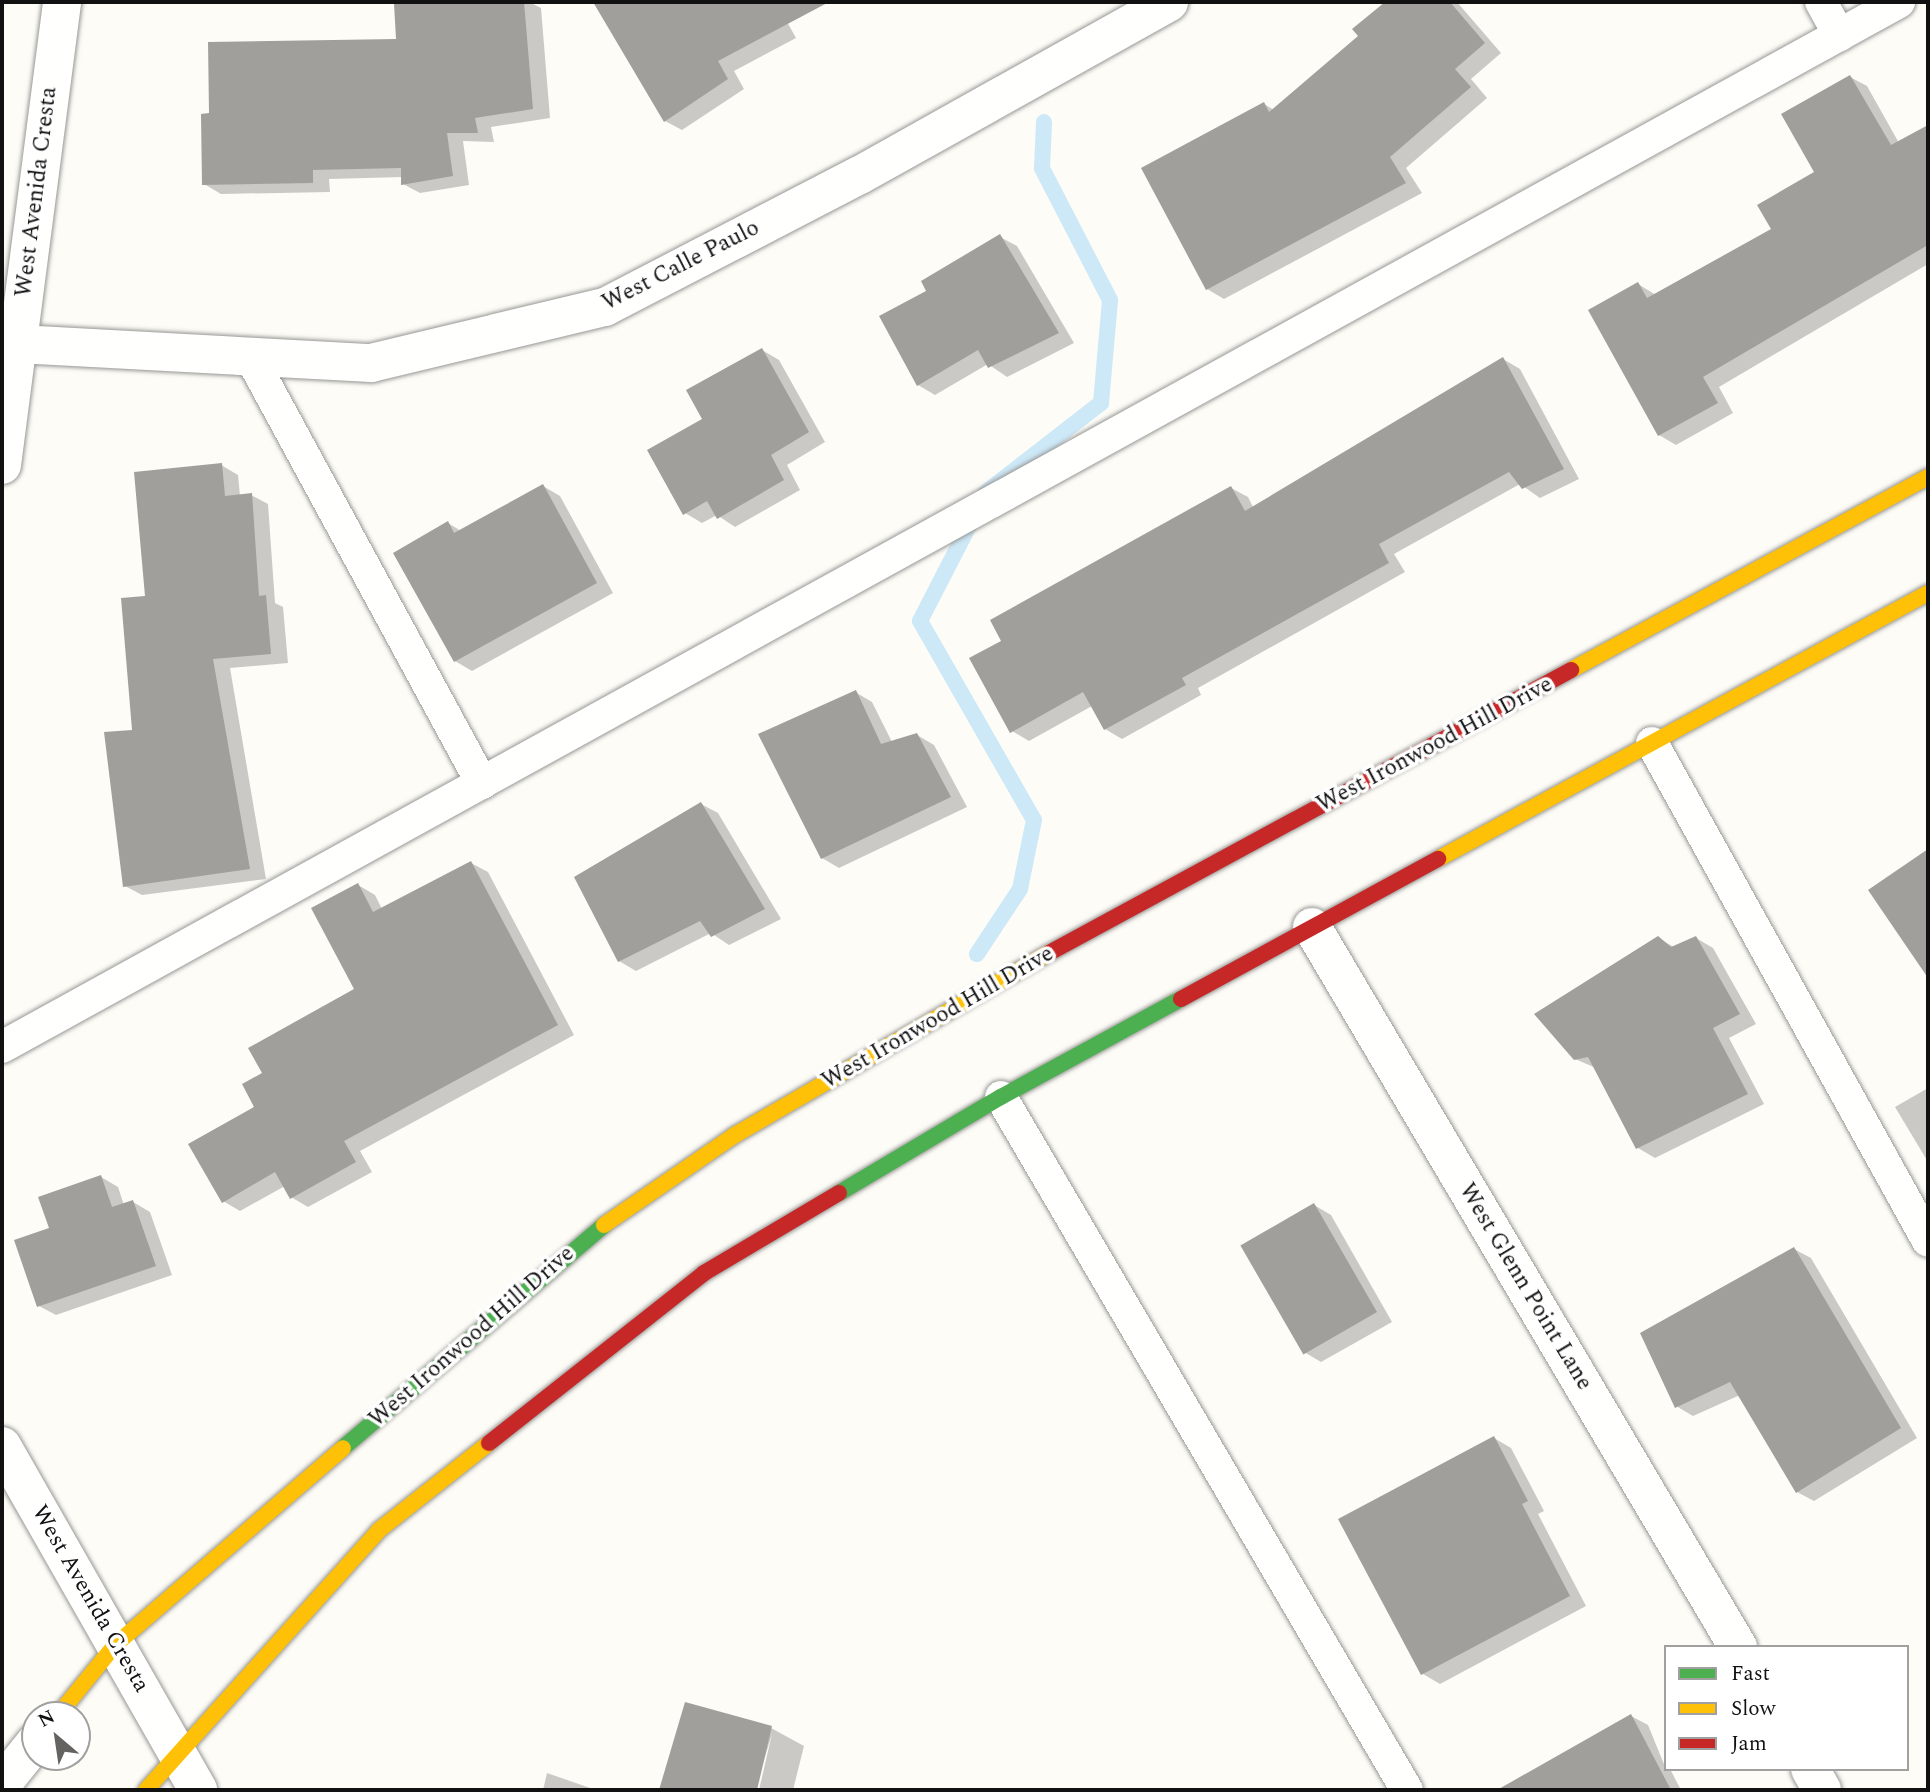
<!DOCTYPE html>
<style>
body{margin:0}
#map{position:relative;width:1930px;height:1792px;overflow:hidden;background:#fdfcf7;font-family:Spectral,serif}
div>[style]{position:absolute}
[style*='--x']{left:calc(var(--x)*1px);top:calc(var(--y)*1px);width:calc(var(--w)*1px);rotate:calc(var(--a)*1deg)}
.shadow>*{inset:0;background:#0003}
.stream>*{height:16px;margin:-8px;padding:0 8px;transform-origin:8px;border-radius:8px;background:#cde8f7}
.building>*{inset:0;background:#a19f9c;transform-origin:0 0}
.roads{filter:drop-shadow(0 0 2px #979795) drop-shadow(0 0 2px #979795)}
.lane>*{height:32px;margin:-16px;padding:0 16px;transform-origin:16px;border-radius:16px;background:#fffffe}
.street>*{height:38px;margin:-19px;padding:0 19px;transform-origin:19px;border-radius:19px;background:#fffffe}
.fast>*{height:16px;margin:-8px;padding:0 8px;transform-origin:8px;border-radius:8px;background:#4caf50}
.slow>*{height:16px;margin:-8px;padding:0 8px;transform-origin:8px;border-radius:8px;background:#ffc107}
.jam>*{height:16px;margin:-8px;padding:0 8px;transform-origin:8px;border-radius:8px;background:#c62828}
span{translate:-50% -50%;white-space:nowrap;text-align:center;line-height:1.15;-webkit-text-stroke:7px #fff;paint-order:stroke}
.street-label{font-size:23px;color:#111}
.frame{position:absolute;inset:0;border:4px solid #111;pointer-events:none}
.legend{position:absolute;left:1664px;top:1645px;width:245px;height:126px;box-sizing:border-box;background:#fff;border:2px solid #a0a0a0;margin:0;padding:9px 12px;list-style:none;font-size:21px;color:#111}
.legend li{display:flex;align-items:center;gap:14px;height:35px}
.legend b{width:35px;border:2px solid #a0a0a0}
.north{position:absolute;left:21px;top:1701px;width:70px;height:70px;box-sizing:border-box;background:#fff;border:2px solid #a0a0a0;border-radius:50%;rotate:331deg;font-size:19px;font-weight:700;line-height:28px;text-align:center;color:#111}
.north::after{content:'';display:block;margin:auto;width:24px;height:32px;background:#646362;clip-path:polygon(50% 0,100% 100%,50% 72%,0 100%)}
</style>
<div id="map">
<div class="shadow">
<i style="clip-path:polygon(469px 2px,529px 2px,541px 8px,550px 118px,491px 127px,494px 142px,463px 141px,469px 185px,420px 193px,403px 184px,403px 177px,329px 179px,330px 192px,221px 194px,204px 184px,211px 115px,397px 41px,396px 6px)"></i>
<i style="clip-path:polygon(626px 2px,776px 2px,796px 38px,734px 71px,744px 89px,682px 130px,665px 121px,603px 15px)"></i>
<i style="clip-path:polygon(1387px 2px,1457px 2px,1501px 53px,1471px 79px,1487px 98px,1406px 168px,1422px 193px,1224px 299px,1207px 289px,1264px 104px,1274px 110px,1360px 37px,1354px 30px)"></i>
<i style="clip-path:polygon(1850px 77px,1867px 86px,1899px 143px,1928px 127px,1928px 264px,1719px 387px,1733px 413px,1676px 445px,1659px 435px,1638px 284px,1656px 295px,1773px 230px,1817px 173px)"></i>
<i style="clip-path:polygon(1000px 237px,1017px 246px,1074px 343px,1007px 377px,988px 364px,935px 395px,918px 385px,929px 292px)"></i>
<i style="clip-path:polygon(762px 350px,779px 360px,825px 442px,787px 465px,800px 490px,735px 527px,717px 515px,702px 523px,685px 513px,704px 420px)"></i>
<i style="clip-path:polygon(1503px 359px,1520px 369px,1579px 479px,1540px 498px,1520px 484px,1394px 554px,1405px 572px,1198px 688px,1201px 695px,1122px 739px,1105px 729px,1092px 706px,1029px 741px,1012px 731px,1003px 641px,1231px 488px,1248px 497px,1253px 507px)"></i>
<i style="clip-path:polygon(221px 465px,238px 475px,240px 496px,251px 495px,268px 504px,275px 603px,283px 607px,288px 663px,230px 668px,266px 879px,142px 895px,125px 886px,147px 598px)"></i>
<i style="clip-path:polygon(543px 486px,560px 496px,613px 593px,472px 671px,455px 661px,448px 523px,461px 531px)"></i>
<i style="clip-path:polygon(855px 692px,872px 702px,892px 742px,917px 735px,934px 745px,967px 807px,839px 868px,822px 858px)"></i>
<i style="clip-path:polygon(701px 804px,718px 813px,781px 919px,729px 945px,711px 933px,636px 971px,619px 961px)"></i>
<i style="clip-path:polygon(1928px 851px,1928px 975px,1870px 891px)"></i>
<i style="clip-path:polygon(471px 863px,488px 872px,574px 1035px,360px 1151px,372px 1172px,308px 1207px,291px 1197px,285px 1186px,240px 1211px,223px 1201px,264px 1074px,357px 989px,358px 885px,375px 895px,382px 909px)"></i>
<i style="clip-path:polygon(1658px 938px,1674px 947px,1696px 938px,1713px 948px,1756px 1024px,1729px 1038px,1764px 1104px,1655px 1158px,1638px 1148px,1596px 1068px,1575px 1059px)"></i>
<i style="clip-path:polygon(1928px 1088px,1928px 1162px,1895px 1107px)"></i>
<i style="clip-path:polygon(101px 1177px,118px 1187px,124px 1205px,133px 1202px,150px 1212px,172px 1275px,56px 1315px,39px 1306px,51px 1229px)"></i>
<i style="clip-path:polygon(1314px 1205px,1331px 1215px,1392px 1322px,1321px 1362px,1304px 1352px)"></i>
<i style="clip-path:polygon(1794px 1249px,1811px 1258px,1917px 1438px,1814px 1501px,1797px 1492px,1740px 1395px,1693px 1416px,1676px 1406px)"></i>
<i style="clip-path:polygon(1494px 1438px,1511px 1448px,1544px 1511px,1538px 1514px,1586px 1606px,1440px 1684px,1423px 1674px)"></i>
<i style="clip-path:polygon(686px 1705px,771px 1728px,804px 1746px,793px 1790px,759px 1790px,772px 1734px,755px 1790px,661px 1790px)"></i>
<i style="clip-path:polygon(1631px 1716px,1648px 1725px,1666px 1769px,1670px 1769px,1681px 1790px,1539px 1790px,1529px 1774px)"></i>
<i style="clip-path:polygon(547px 1773px,596px 1790px,543px 1790px)"></i>
</div>
<div class="stream">
<i style="--x:985;--y:493;--w:147;--a:-37.8"></i>
<i style="--x:1101;--y:403;--w:103;--a:-85"></i>
<i style="--x:1110;--y:300;--w:148;--a:-117.3"></i>
<i style="--x:1042;--y:168;--w:46;--a:-87.5"></i>
<i style="--x:974;--y:516;--w:118;--a:117.2"></i>
<i style="--x:920;--y:621;--w:229;--a:60.2"></i>
<i style="--x:1034;--y:820;--w:70;--a:101.5"></i>
<i style="--x:1020;--y:889;--w:78;--a:123.5"></i>
</div>
<div class="building">
<i style="clip-path:polygon(524px 2px,533px 109px,475px 118px,478px 133px,447px 133px,453px 176px,401px 185px,401px 168px,313px 170px,313px 183px,202px 185px,201px 114px,209px 113px,208px 42px,396px 39px,394px 4px)"></i>
<i style="clip-path:polygon(593px 2px,829px 2px,718px 61px,728px 79px,664px 122px)"></i>
<i style="clip-path:polygon(1385px 2px,1450px 2px,1485px 43px,1455px 69px,1471px 87px,1390px 157px,1406px 183px,1206px 290px,1141px 168px,1264px 102px,1269px 112px,1358px 36px,1352px 29px)"></i>
<i style="clip-path:polygon(1850px 75px,1891px 145px,1928px 125px,1928px 245px,1703px 377px,1718px 403px,1658px 436px,1588px 310px,1638px 282px,1647px 298px,1771px 229px,1757px 205px,1814px 172px,1781px 114px)"></i>
<i style="clip-path:polygon(1000px 234px,1059px 333px,988px 368px,978px 350px,917px 386px,879px 316px,926px 291px,921px 281px)"></i>
<i style="clip-path:polygon(762px 348px,809px 432px,771px 455px,784px 480px,717px 519px,707px 501px,683px 515px,647px 450px,702px 419px,686px 390px)"></i>
<i style="clip-path:polygon(1503px 357px,1564px 469px,1522px 489px,1509px 472px,1379px 544px,1389px 563px,1182px 678px,1186px 685px,1104px 730px,1083px 692px,1010px 733px,969px 658px,1001px 641px,990px 620px,1231px 486px,1245px 511px)"></i>
<i style="clip-path:polygon(222px 463px,225px 496px,252px 493px,259px 596px,266px 595px,271px 654px,213px 659px,250px 869px,123px 887px,104px 732px,132px 730px,121px 598px,145px 596px,134px 472px)"></i>
<i style="clip-path:polygon(543px 484px,597px 583px,454px 662px,393px 553px,448px 521px,454px 533px)"></i>
<i style="clip-path:polygon(856px 690px,881px 744px,917px 733px,951px 797px,821px 859px,758px 734px)"></i>
<i style="clip-path:polygon(701px 802px,765px 909px,711px 937px,700px 921px,618px 962px,574px 877px)"></i>
<i style="clip-path:polygon(1928px 849px,1928px 978px,1868px 890px)"></i>
<i style="clip-path:polygon(471px 861px,558px 1025px,344px 1141px,356px 1162px,290px 1199px,275px 1172px,222px 1203px,188px 1144px,254px 1107px,242px 1084px,262px 1073px,248px 1048px,354px 989px,311px 908px,358px 883px,373px 912px)"></i>
<i style="clip-path:polygon(1658px 936px,1671px 947px,1696px 936px,1740px 1014px,1713px 1028px,1748px 1094px,1636px 1149px,1588px 1057px,1574px 1060px,1534px 1014px)"></i>
<i style="clip-path:polygon(101px 1175px,112px 1207px,133px 1200px,156px 1266px,37px 1307px,14px 1240px,49px 1228px,38px 1197px)"></i>
<i style="left:1314px;top:1203px;width:126px;height:85px;rotate:60deg"></i>
<i style="clip-path:polygon(1794px 1247px,1901px 1428px,1796px 1493px,1730px 1382px,1675px 1408px,1640px 1333px)"></i>
<i style="clip-path:polygon(1494px 1436px,1528px 1501px,1522px 1504px,1570px 1596px,1421px 1675px,1338px 1519px)"></i>
<i style="clip-path:polygon(685px 1702px,772px 1726px,757px 1790px,659px 1790px)"></i>
<i style="clip-path:polygon(1631px 1714px,1671px 1790px,1497px 1790px)"></i>
</div>
<div class="roads">
<div class="lane">
<i style="--x:1821;--y:2;--w:38;--a:61"></i>
<i style="--x:250;--y:356;--w:486;--a:61.5"></i>
<i style="--x:1652;--y:743;--w:569;--a:61"></i>
<i style="--x:2;--y:1047;--w:2166;--a:-28.85"></i>
<i style="--x:1001;--y:1097;--w:803;--a:59.64"></i>
</div>
<div class="street">
<i style="--x:18;--y:344;--w:354;--a:3.1"></i>
<i style="--x:371;--y:363;--w:241;--a:-13.5"></i>
<i style="--x:605;--y:307;--w:287;--a:-27.4"></i>
<i style="--x:860;--y:175;--w:354;--a:-29.2"></i>
<i style="--x:2;--y:465;--w:467;--a:-82.6"></i>
<i style="--x:1312;--y:927;--w:837;--a:59.39"></i>
<i style="--x:2;--y:1446;--w:396;--a:60.3"></i>
<i style="--x:1810;--y:1769;--w:24;--a:60"></i>
<i style="--x:2;--y:1784;--w:53;--a:-51.2"></i>
</div>
<div class="fast">
<i style="--x:839;--y:1193;--w:188;--a:-30.7"></i>
<i style="--x:1001;--y:1097;--w:205;--a:-28.6"></i>
<i style="--x:343;--y:1448;--w:343;--a:-40.5"></i>
</div>
<div class="slow">
<i style="--x:1571;--y:670;--w:406;--a:-28.4"></i>
<i style="--x:1438;--y:859;--w:558;--a:-28.5"></i>
<i style="--x:604;--y:1225;--w:159;--a:-34.5"></i>
<i style="--x:735;--y:1135;--w:363;--a:-30.1"></i>
<i style="--x:58;--y:1715;--w:90;--a:-50.8"></i>
<i style="--x:115;--y:1645;--w:301;--a:-40.8"></i>
<i style="--x:146;--y:1790;--w:349;--a:-48.1"></i>
<i style="--x:379;--y:1530;--w:140;--a:-38.3"></i>
</div>
<div class="jam">
<i style="--x:1049;--y:953;--w:594;--a:-28.46"></i>
<i style="--x:1181;--y:999;--w:293;--a:-28.6"></i>
<i style="--x:489;--y:1443;--w:274;--a:-38.3"></i>
<i style="--x:704;--y:1273;--w:157;--a:-30.7"></i>
</div>
</div>
<div class="street-label">
<span style="left:37px;top:192px;rotate:-83deg">West Avenida Cresta</span>
<span style="left:681px;top:266px;rotate:-27deg">West Calle Paulo</span>
<span style="left:1435px;top:745px;rotate:-28deg">West Ironwood Hill Drive</span>
<span style="left:938px;top:1018px;rotate:-30deg">West Ironwood Hill Drive</span>
<span style="left:1525px;top:1287px;rotate:59deg">West Glenn Point Lane</span>
<span style="left:472px;top:1337px;rotate:-41deg">West Ironwood Hill Drive</span>
<span style="left:90px;top:1599px;rotate:60deg">West Avenida Cresta</span>
</div>
<div class="frame"></div>
<ul class="legend">
<li><b style="height:9px;background:#4caf50"></b>Fast</li>
<li><b style="height:9px;background:#ffc107"></b>Slow</li>
<li><b style="height:9px;background:#c62828"></b>Jam</li>
</ul>
<div class="north">N</div>
</div>
